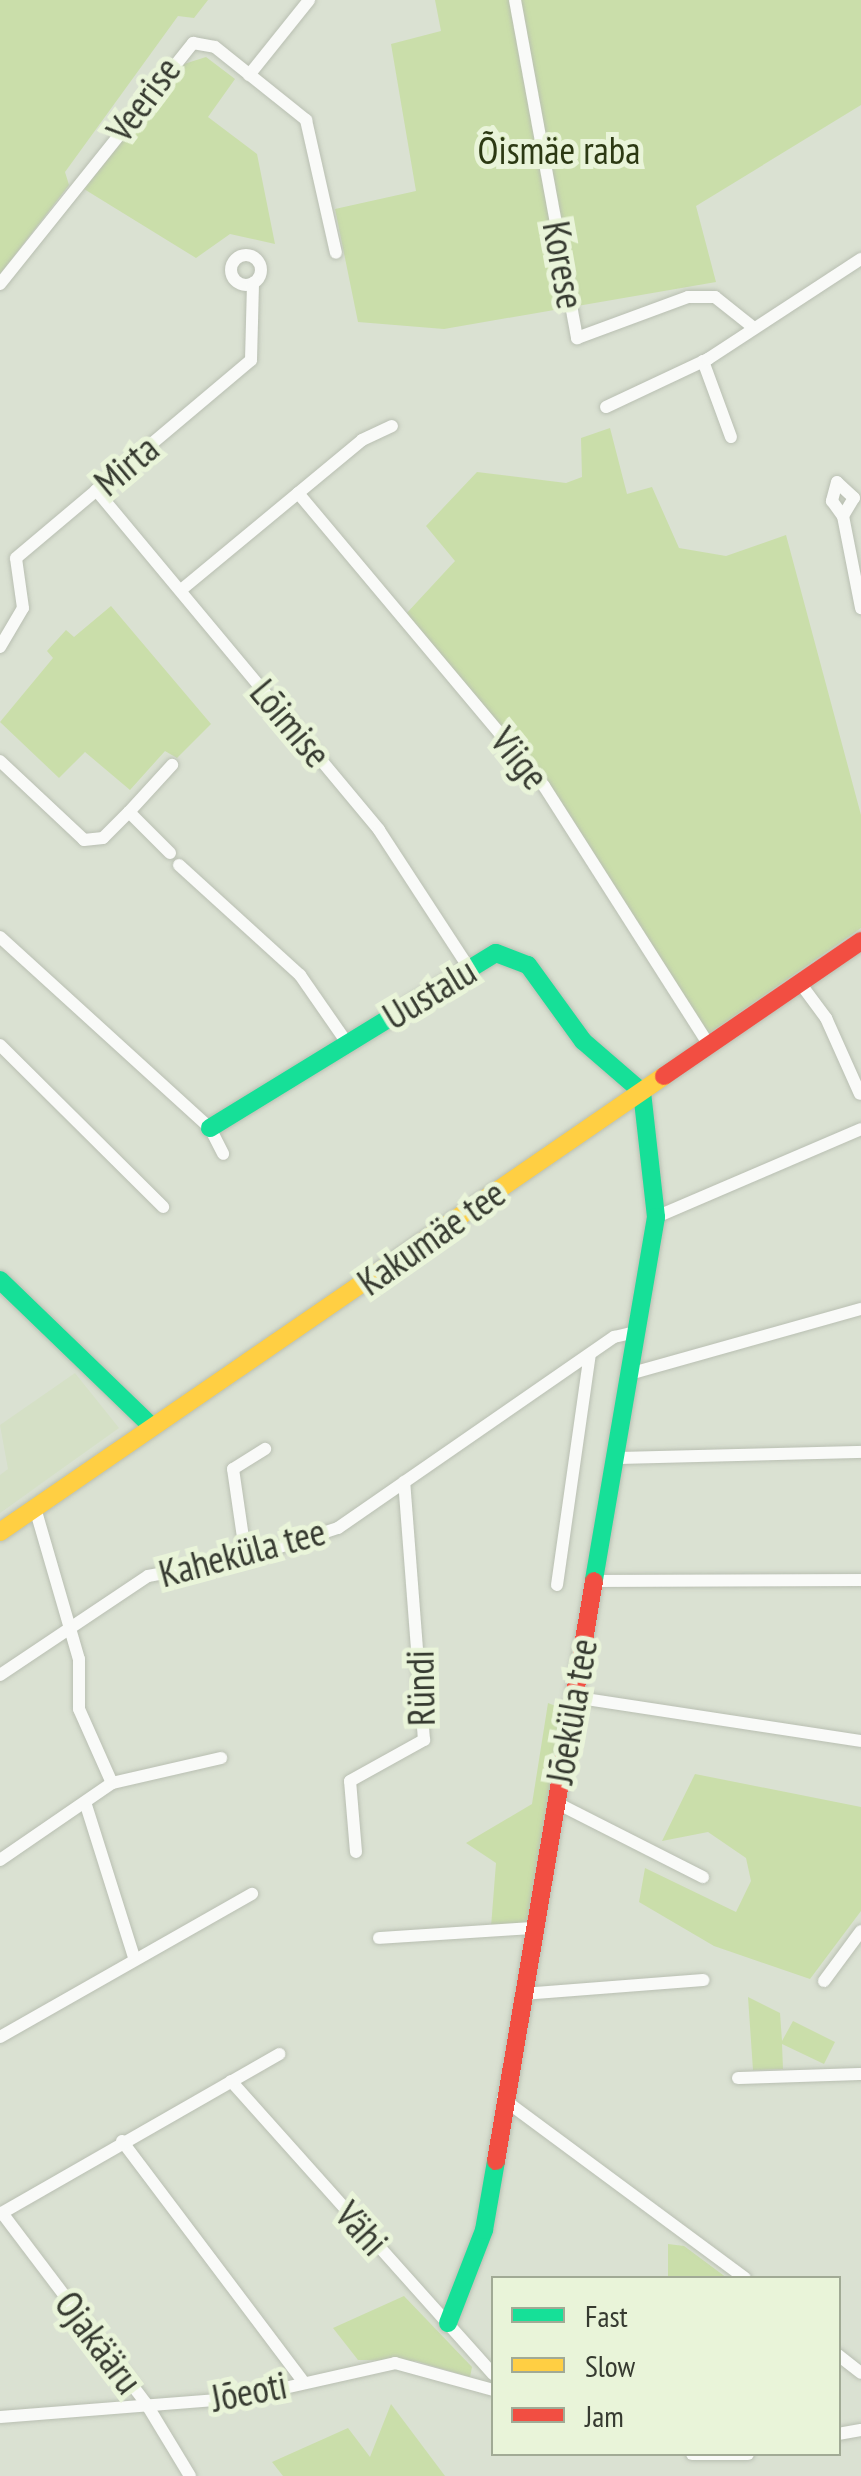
<!DOCTYPE html>
<meta charset="utf-8">
<style>
body{margin:0}
#map{position:relative;width:861px;height:2476px;overflow:hidden;background:#dae1d2;font-family:"PT Sans Narrow",sans-serif}
div>[style]{position:absolute}
[style*='--x']{left:calc(var(--x)*1px);top:calc(var(--y)*1px);width:calc(var(--w)*1px);rotate:calc(var(--a)*1deg)}
.built>*{inset:0;background:#d5e0c6}
.green>*{inset:0;background:#cadeaa}
.roads{filter:drop-shadow(0 0 2px #b9bfb2) drop-shadow(0 0 2px #b9bfb2)}
.street>*{height:12px;margin:-6px;padding:0 6px;transform-origin:6px;border-radius:6px;background:#f9faf8}
.street>.ring{margin:-6px;padding:0;box-sizing:content-box;background:none;border:12px solid #f9faf8;border-radius:50%}
.fast>*{height:18px;margin:-9px;padding:0 9px;transform-origin:9px;border-radius:9px;background:#16e098}
.slow>*{height:18px;margin:-9px;padding:0 9px;transform-origin:9px;border-radius:9px;background:#ffcf43}
.jam>*{height:18px;margin:-9px;padding:0 9px;transform-origin:9px;border-radius:9px;background:#f24e42}
span{translate:-50% -50%;white-space:nowrap;text-align:center;line-height:1.15;-webkit-text-stroke:10px #e9f4d9;paint-order:stroke}
.street-label{font-size:38px;color:#363a30}
.park-label{font-size:38px;color:#2c3913}
.legend{position:absolute;left:491px;top:2276px;width:350px;height:180px;box-sizing:border-box;background:#e9f4d9;border:2px solid #a1aa95;margin:0;padding:12px 18px;list-style:none;font-size:30px;color:#363a30}
.legend li{display:flex;align-items:center;gap:20px;height:50px}
.legend b{width:50px;border:2px solid #a1aa95}
</style>
<div id="map">
<div class="built">
<i style="clip-path:polygon(75px 1373px,119px 1428px,0 1513px,0 1475px,8px 1469px,0 1425px)"></i>
</div>
<div class="green">
<i style="clip-path:polygon(0 0,208px 0,194px 18px,178px 16px,65px 172px,69px 185px,0 274px)"></i>
<i style="clip-path:polygon(435px 0,861px 0,861px 105px,696px 206px,716px 282px,444px 329px,358px 322px,335px 209px,416px 191px,391px 44px,441px 31px)"></i>
<i style="clip-path:polygon(206px 57px,235px 79px,208px 117px,257px 154px,275px 244px,230px 234px,196px 258px,84px 189px,184px 64px)"></i>
<i style="clip-path:polygon(610px 428px,627px 494px,652px 487px,679px 548px,726px 556px,786px 535px,861px 815px,861px 928px,707px 1035px,571px 817px,405px 615px,455px 561px,426px 526px,477px 472px,566px 483px,582px 477px,581px 438px)"></i>
<i style="clip-path:polygon(111px 606px,211px 724px,177px 758px,165px 751px,130px 790px,85px 752px,59px 778px,0 722px,53px 658px,47px 651px,66px 630px,74px 637px)"></i>
<i style="clip-path:polygon(548px 1703px,566px 1710px,528px 1922px,491px 1927px,496px 1863px,466px 1843px,532px 1804px)"></i>
<i style="clip-path:polygon(695px 1774px,861px 1807px,861px 1911px,810px 1979px,714px 1946px,639px 1902px,645px 1868px,736px 1912px,751px 1881px,746px 1858px,708px 1832px,662px 1841px)"></i>
<i style="clip-path:polygon(748px 1997px,780px 2013px,782px 2041px,793px 2021px,835px 2042px,824px 2064px,782px 2044px,783px 2069px,753px 2070px)"></i>
<i style="clip-path:polygon(668px 2244px,684px 2246px,727px 2278px,668px 2278px)"></i>
<i style="clip-path:polygon(404px 2296px,472px 2367px,470px 2377px,416px 2361px,358px 2360px,333px 2328px)"></i>
<i style="clip-path:polygon(391px 2404px,445px 2476px,283px 2476px,272px 2462px,348px 2428px,370px 2457px)"></i>
</div>
<div class="roads">
<div class="street">
<i style="--x:515;--y:0;--w:344;--a:79.6"></i>
<i style="--x:577;--y:338;--w:118;--a:-20.3"></i>
<i style="--x:688;--y:297;--w:27;--a:0"></i>
<i style="--x:715;--y:297;--w:50;--a:38.5"></i>
<i style="--x:249;--y:75;--w:96;--a:-51.3"></i>
<i class="ring" style="left:231px;top:255px;width:18px;height:18px"></i>
<i style="--x:0;--y:284;--w:309;--a:-51.3"></i>
<i style="--x:193;--y:43;--w:22;--a:10"></i>
<i style="--x:215;--y:47;--w:117;--a:38.7"></i>
<i style="--x:306;--y:120;--w:136;--a:77.3"></i>
<i style="--x:703;--y:361;--w:81;--a:69.8"></i>
<i style="--x:606;--y:407;--w:113;--a:-25.2"></i>
<i style="--x:708;--y:359;--w:183;--a:-33.2"></i>
<i style="--x:96;--y:490;--w:442;--a:50.2"></i>
<i style="--x:379;--y:830;--w:165;--a:56.9"></i>
<i style="--x:298;--y:493;--w:383;--a:50"></i>
<i style="--x:544;--y:786;--w:307;--a:57.5"></i>
<i style="--x:843;--y:516;--w:21;--a:-59"></i>
<i style="--x:854;--y:498;--w:23;--a:-137"></i>
<i style="--x:837;--y:482;--w:20;--a:105"></i>
<i style="--x:832;--y:501;--w:19;--a:54"></i>
<i style="--x:843;--y:516;--w:94;--a:78.9"></i>
<i style="--x:181;--y:590;--w:235;--a:-39.6"></i>
<i style="--x:362;--y:440;--w:33;--a:-25"></i>
<i style="--x:0;--y:647;--w:45;--a:-59.5"></i>
<i style="--x:23;--y:608;--w:50;--a:-98"></i>
<i style="--x:16;--y:558;--w:307;--a:-40.1"></i>
<i style="--x:251;--y:360;--w:77;--a:-88.5"></i>
<i style="--x:0;--y:761;--w:115;--a:43.2"></i>
<i style="--x:84;--y:840;--w:19;--a:-6"></i>
<i style="--x:103;--y:838;--w:37;--a:-45"></i>
<i style="--x:129;--y:812;--w:58;--a:45"></i>
<i style="--x:129;--y:812;--w:64;--a:-47.5"></i>
<i style="--x:179;--y:865;--w:164;--a:42.3"></i>
<i style="--x:300;--y:975;--w:83;--a:55.3"></i>
<i style="--x:0;--y:937;--w:284;--a:42.3"></i>
<i style="--x:210;--y:1128;--w:29;--a:63"></i>
<i style="--x:800;--y:983;--w:44;--a:53.4"></i>
<i style="--x:826;--y:1018;--w:83;--a:65.9"></i>
<i style="--x:0;--y:1045;--w:230;--a:44.8"></i>
<i style="--x:656;--y:1217;--w:223;--a:-23.2"></i>
<i style="--x:629;--y:1374;--w:241;--a:-15.7"></i>
<i style="--x:615;--y:1458;--w:246;--a:-1.4"></i>
<i style="--x:35;--y:1508;--w:157;--a:73.8"></i>
<i style="--x:79;--y:1659;--w:50;--a:90"></i>
<i style="--x:79;--y:1709;--w:81;--a:66"></i>
<i style="--x:246;--y:1558;--w:90;--a:-98.3"></i>
<i style="--x:233;--y:1469;--w:38;--a:-32"></i>
<i style="--x:593;--y:1581;--w:268;--a:-0.2"></i>
<i style="--x:557;--y:1585;--w:233;--a:-81.9"></i>
<i style="--x:0;--y:1675;--w:178;--a:-33.8"></i>
<i style="--x:148;--y:1576;--w:100;--a:-10.4"></i>
<i style="--x:246;--y:1558;--w:97;--a:-18.1"></i>
<i style="--x:338;--y:1528;--w:336;--a:-34.7"></i>
<i style="--x:614;--y:1337;--w:23;--a:-13"></i>
<i style="--x:573;--y:1697;--w:291;--a:8.7"></i>
<i style="--x:555;--y:1802;--w:166;--a:26.9"></i>
<i style="--x:86;--y:1805;--w:159;--a:72.5"></i>
<i style="--x:356;--y:1852;--w:71;--a:-94.8"></i>
<i style="--x:350;--y:1781;--w:85;--a:-29"></i>
<i style="--x:424;--y:1740;--w:259;--a:-94.4"></i>
<i style="--x:0;--y:1860;--w:136;--a:-34.5"></i>
<i style="--x:112;--y:1783;--w:112;--a:-12.9"></i>
<i style="--x:379;--y:1938;--w:155;--a:-3.7"></i>
<i style="--x:824;--y:1981;--w:62;--a:-53.5"></i>
<i style="--x:522;--y:1994;--w:182;--a:-4.4"></i>
<i style="--x:0;--y:2037;--w:290;--a:-29.6"></i>
<i style="--x:738;--y:2078;--w:123;--a:-1.9"></i>
<i style="--x:231;--y:2081;--w:393;--a:48.2"></i>
<i style="--x:503;--y:2099;--w:301;--a:36.5"></i>
<i style="--x:122;--y:2141;--w:299;--a:53"></i>
<i style="--x:2;--y:2213;--w:241;--a:52.9"></i>
<i style="--x:147;--y:2405;--w:83;--a:58.8"></i>
<i style="--x:0;--y:2214;--w:322;--a:-29.8"></i>
<i style="--x:838;--y:2355;--w:29;--a:38"></i>
<i style="--x:0;--y:2417;--w:241;--a:-4.5"></i>
<i style="--x:240;--y:2398;--w:159;--a:-12.7"></i>
<i style="--x:395;--y:2363;--w:102;--a:15.4"></i>
<i style="--x:838;--y:2434;--w:23;--a:-10"></i>
<i style="--x:692;--y:2454;--w:56;--a:0"></i>
</div>
<div class="fast">
<i style="--x:210;--y:1128;--w:335;--a:-31.5"></i>
<i style="--x:496;--y:953;--w:34;--a:21"></i>
<i style="--x:528;--y:965;--w:94;--a:54.1"></i>
<i style="--x:583;--y:1041;--w:78;--a:40.8"></i>
<i style="--x:642;--y:1092;--w:126;--a:83.6"></i>
<i style="--x:656;--y:1217;--w:369;--a:99.7"></i>
<i style="--x:0;--y:1280;--w:211;--a:44"></i>
<i style="--x:448;--y:2323;--w:100;--a:-68.8"></i>
<i style="--x:484;--y:2230;--w:70;--a:-80.1"></i>
</div>
<div class="slow">
<i style="--x:0;--y:1532;--w:806;--a:-34.48"></i>
</div>
<div class="jam">
<i style="--x:664;--y:1076;--w:239;--a:-34.4"></i>
<i style="--x:496;--y:2161;--w:588;--a:-80.41"></i>
</div>
</div>
<div class="street-label">
<span style="left:143px;top:99px;rotate:-53deg">Veerise</span>
<span style="left:564px;top:265px;rotate:80deg">Korese</span>
<span style="left:126px;top:465px;rotate:-40deg">Mirta</span>
<span style="left:291px;top:723px;rotate:50deg">Lõimise</span>
<span style="left:520px;top:758px;rotate:51deg">Viige</span>
<span style="left:429px;top:993px;rotate:-31deg">Uustalu</span>
<span style="left:431px;top:1237px;rotate:-35deg">Kakumäe tee</span>
<span style="left:242px;top:1552px;rotate:-15deg">Kaheküla tee</span>
<span style="left:420px;top:1688px;rotate:-91deg">Ründi</span>
<span style="left:571px;top:1711px;rotate:-80deg">Jõeküla tee</span>
<span style="left:362px;top:2228px;rotate:48deg">Vähi</span>
<span style="left:99px;top:2342px;rotate:53deg">Ojakääru</span>
<span style="left:249px;top:2391px;rotate:-11deg">Jõeoti</span>
</div>
<div class="park-label">
<span style="left:559px;top:150px">Õismäe raba</span>
</div>
<ul class="legend">
<li><b style="height:12px;background:#16e098"></b>Fast</li>
<li><b style="height:12px;background:#ffcf43"></b>Slow</li>
<li><b style="height:12px;background:#f24e42"></b>Jam</li>
</ul>
</div>
